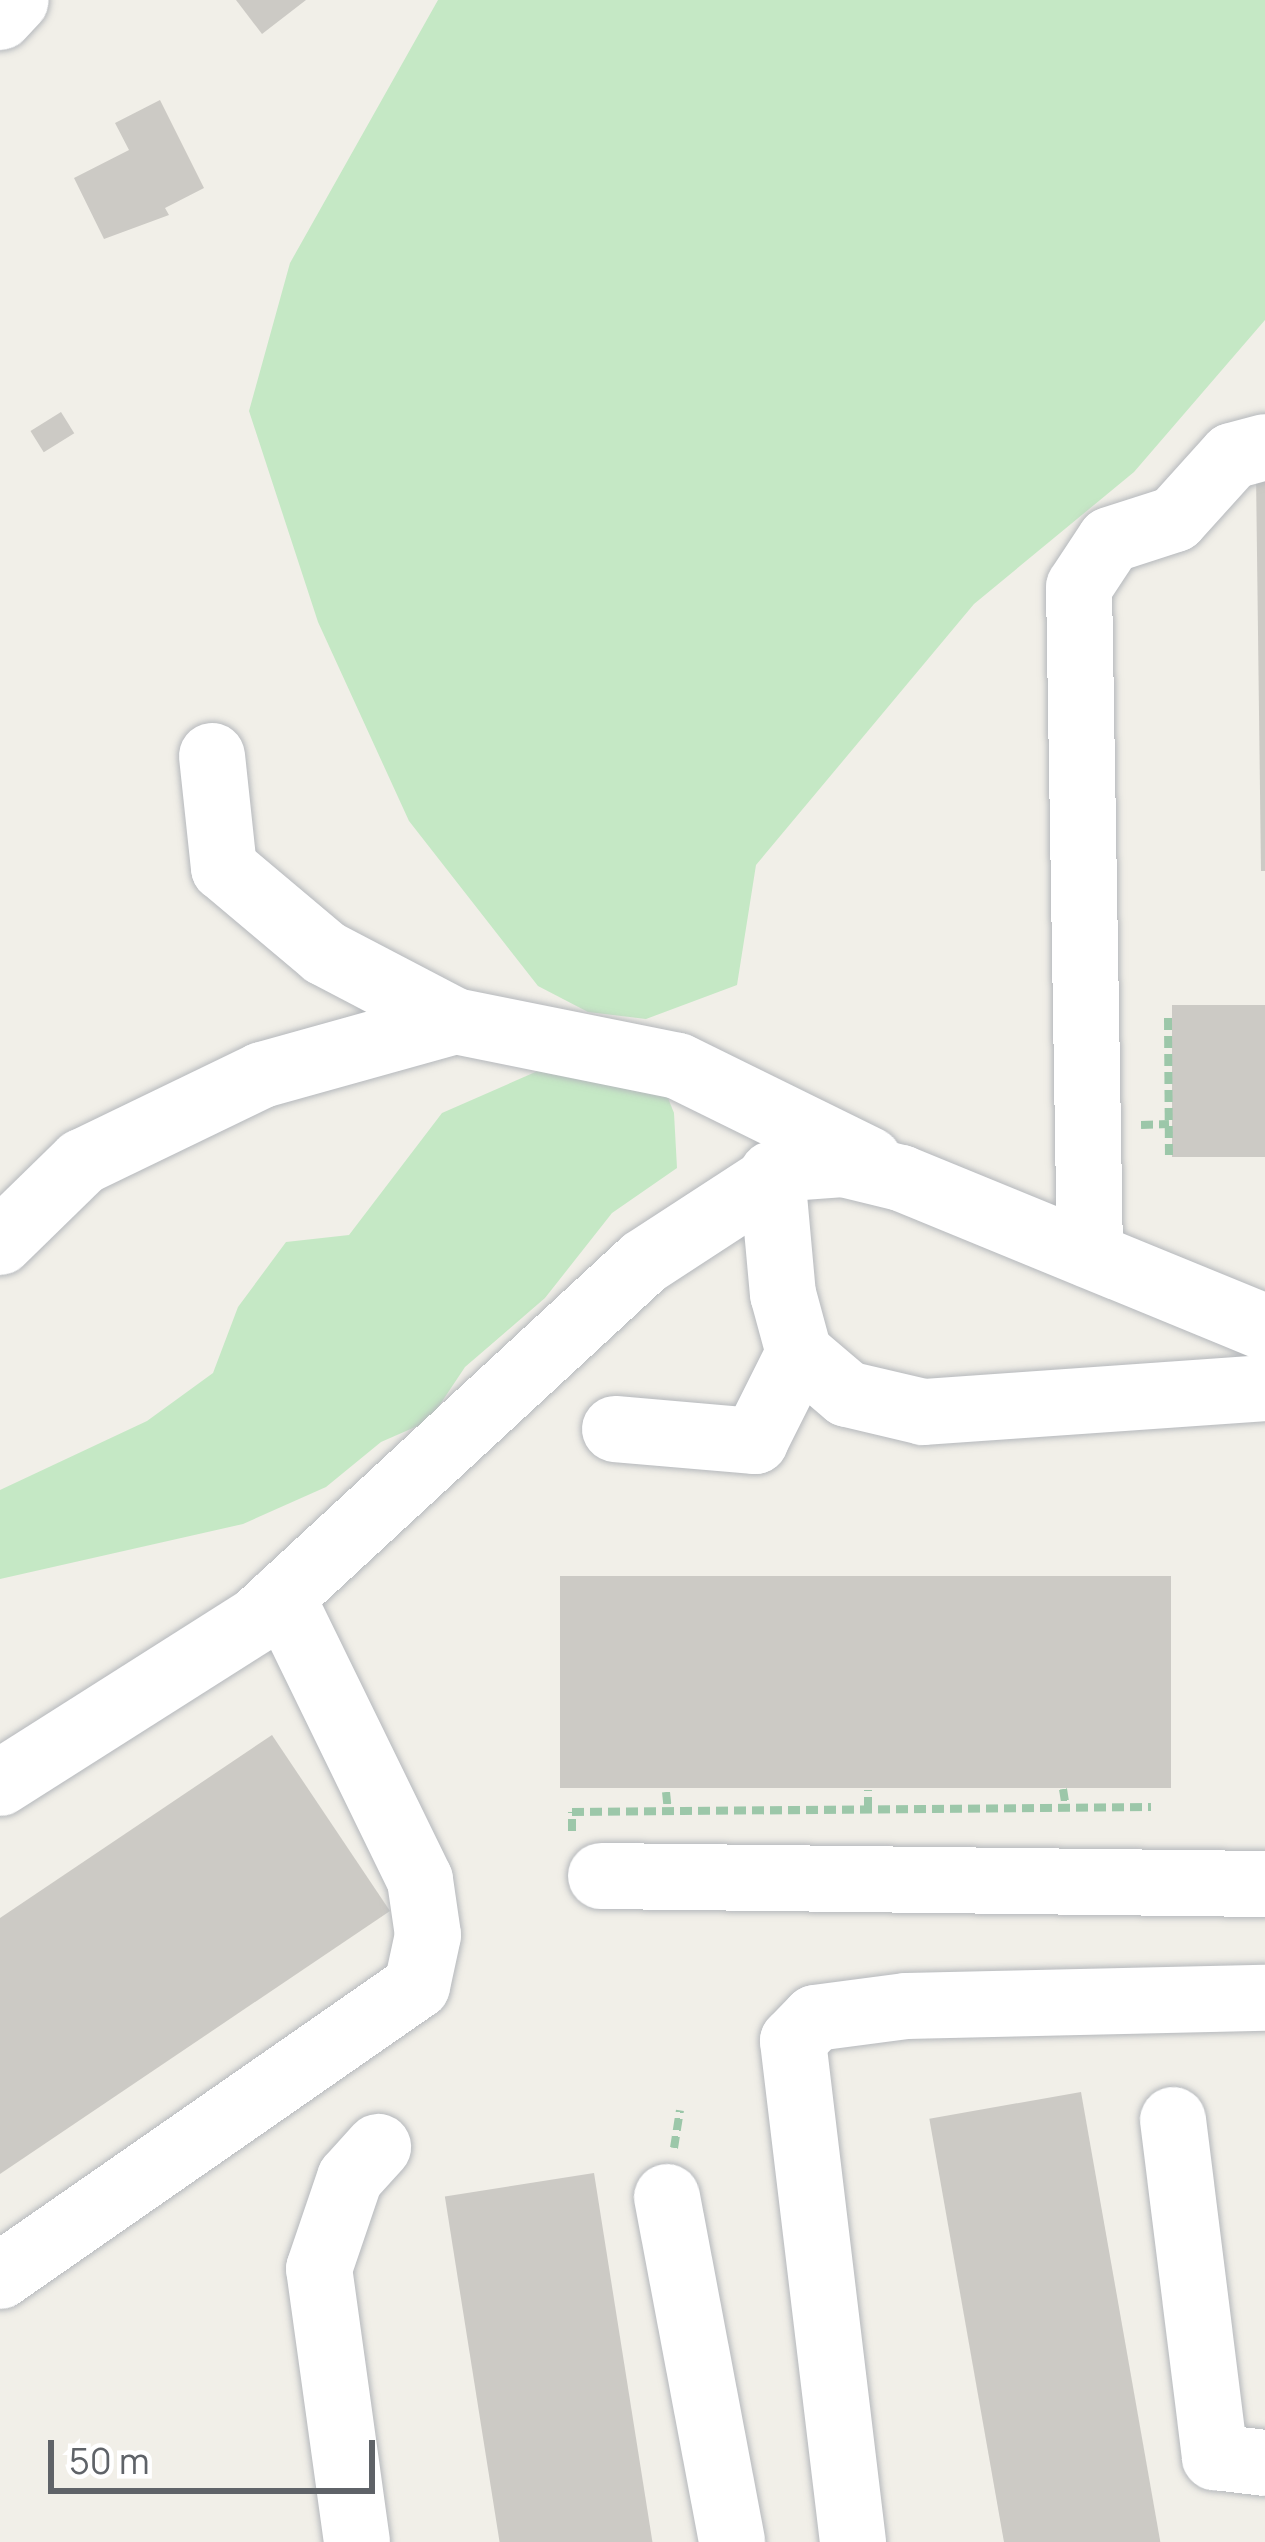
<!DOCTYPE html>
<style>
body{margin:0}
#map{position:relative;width:1265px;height:2542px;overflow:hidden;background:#f1efe8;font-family:Manrope,sans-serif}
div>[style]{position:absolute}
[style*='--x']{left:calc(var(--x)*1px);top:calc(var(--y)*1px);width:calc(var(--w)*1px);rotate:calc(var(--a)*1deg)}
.green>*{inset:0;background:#c5e8c5}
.building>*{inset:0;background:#cccac5;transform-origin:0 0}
.path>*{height:8px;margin-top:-4px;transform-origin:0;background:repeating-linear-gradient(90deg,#9cc7a9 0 12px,transparent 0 18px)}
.roads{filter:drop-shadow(0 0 3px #b5b8bc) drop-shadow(0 0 3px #b5b8bc)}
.minor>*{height:66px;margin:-33px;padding:0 33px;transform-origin:33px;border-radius:33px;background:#fff}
span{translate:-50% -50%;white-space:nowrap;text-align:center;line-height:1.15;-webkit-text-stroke:9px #fff;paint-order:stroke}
.scale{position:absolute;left:48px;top:2440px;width:327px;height:54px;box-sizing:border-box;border:6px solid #5f6368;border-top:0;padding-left:15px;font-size:36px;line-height:42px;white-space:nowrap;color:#5f6368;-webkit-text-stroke:9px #fff;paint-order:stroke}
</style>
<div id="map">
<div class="green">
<i style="clip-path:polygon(438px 0,1265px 0,1265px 320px,1134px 472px,974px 604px,756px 865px,737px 985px,646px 1019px,588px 1012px,538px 986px,409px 821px,318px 622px,249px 411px,290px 263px)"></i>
<i style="clip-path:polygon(565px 1059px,658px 1073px,674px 1113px,677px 1168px,612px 1213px,545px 1298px,465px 1367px,429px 1421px,381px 1442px,326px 1487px,243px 1524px,0 1579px,0 1490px,147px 1421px,213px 1373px,238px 1307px,286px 1242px,349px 1235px,442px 1113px)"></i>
</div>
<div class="building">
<i style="clip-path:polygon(236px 0,306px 0,262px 34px)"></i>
<i style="clip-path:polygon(160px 100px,204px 188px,165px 208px,169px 215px,104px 239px,74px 178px,129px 150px,115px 123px)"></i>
<i style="left:61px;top:412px;width:25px;height:36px;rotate:58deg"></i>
<i style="clip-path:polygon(1256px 474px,1265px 474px,1265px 871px,1261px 871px)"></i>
<i style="left:1265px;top:1005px;width:152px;height:93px;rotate:90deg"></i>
<i style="left:1171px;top:1576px;width:212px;height:611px;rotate:90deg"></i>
<i style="clip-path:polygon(272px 1735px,390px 1911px,0 2174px,0 1918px)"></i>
<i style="left:1081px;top:2092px;width:457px;height:154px;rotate:80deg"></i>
<i style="left:594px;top:2173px;width:374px;height:151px;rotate:81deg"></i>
</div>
<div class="path">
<i style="--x:1168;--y:1018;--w:137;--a:89.6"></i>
<i style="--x:1141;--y:1125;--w:28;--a:-2"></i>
<i style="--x:1063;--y:1789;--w:19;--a:81"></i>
<i style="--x:666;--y:1792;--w:19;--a:84"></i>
<i style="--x:868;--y:1809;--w:19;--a:-90"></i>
<i style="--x:572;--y:1831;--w:19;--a:-90"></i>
<i style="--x:572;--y:1812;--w:579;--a:-0.49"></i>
<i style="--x:674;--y:2148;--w:38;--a:-81"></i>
</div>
<div class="roads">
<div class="minor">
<i style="--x:0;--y:17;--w:23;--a:-47"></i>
<i style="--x:212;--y:756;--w:113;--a:83.9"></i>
<i style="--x:224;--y:868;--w:132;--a:40.1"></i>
<i style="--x:325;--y:953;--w:147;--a:27.6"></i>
<i style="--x:772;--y:1174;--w:121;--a:84.8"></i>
<i style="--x:783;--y:1294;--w:61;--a:74.8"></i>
<i style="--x:799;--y:1353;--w:63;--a:40.5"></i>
<i style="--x:847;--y:1394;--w:78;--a:13.3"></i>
<i style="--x:923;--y:1412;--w:343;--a:-4"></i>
<i style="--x:0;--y:1242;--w:115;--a:-44.3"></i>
<i style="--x:82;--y:1162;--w:200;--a:-25.8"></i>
<i style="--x:262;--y:1075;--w:200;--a:-15.6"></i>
<i style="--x:455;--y:1021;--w:227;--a:11.4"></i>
<i style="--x:678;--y:1066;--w:213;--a:26.2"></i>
<i style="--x:1090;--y:1255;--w:668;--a:-90.94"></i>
<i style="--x:1079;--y:587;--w:56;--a:-56.6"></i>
<i style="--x:1110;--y:540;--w:68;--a:-17.9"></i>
<i style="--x:1175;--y:519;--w:85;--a:-47.9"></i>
<i style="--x:1232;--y:456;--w:34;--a:-15"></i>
<i style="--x:615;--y:1429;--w:141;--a:4.9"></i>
<i style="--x:755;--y:1441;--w:98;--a:-63.4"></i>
<i style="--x:0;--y:1783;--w:304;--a:-32.4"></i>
<i style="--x:257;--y:1620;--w:527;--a:-42.77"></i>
<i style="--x:644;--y:1262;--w:172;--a:-33.1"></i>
<i style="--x:788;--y:1168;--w:55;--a:-4.2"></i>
<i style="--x:843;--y:1164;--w:60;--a:13.6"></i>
<i style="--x:901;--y:1178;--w:393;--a:22.3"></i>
<i style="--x:601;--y:1876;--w:664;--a:0.69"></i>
<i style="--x:1173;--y:2120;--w:340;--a:82.9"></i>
<i style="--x:1215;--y:2457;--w:50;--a:6.8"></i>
<i style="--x:667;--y:2197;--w:351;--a:79.3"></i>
<i style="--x:0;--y:2276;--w:508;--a:-34.82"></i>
<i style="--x:417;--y:1986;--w:52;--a:-77.8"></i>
<i style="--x:428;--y:1935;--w:56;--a:-98.3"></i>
<i style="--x:420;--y:1880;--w:315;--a:-116"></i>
<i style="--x:357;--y:2542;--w:276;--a:-97.9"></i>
<i style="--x:319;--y:2269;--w:96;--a:-71.2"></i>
<i style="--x:350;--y:2178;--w:42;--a:-47.9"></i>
<i style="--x:853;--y:2542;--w:505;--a:-96.83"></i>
<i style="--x:793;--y:2041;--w:32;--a:-46"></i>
<i style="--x:815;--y:2018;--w:92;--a:-7.5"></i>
<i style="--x:906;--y:2006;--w:359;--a:-1.3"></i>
</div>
</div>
<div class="scale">50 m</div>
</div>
